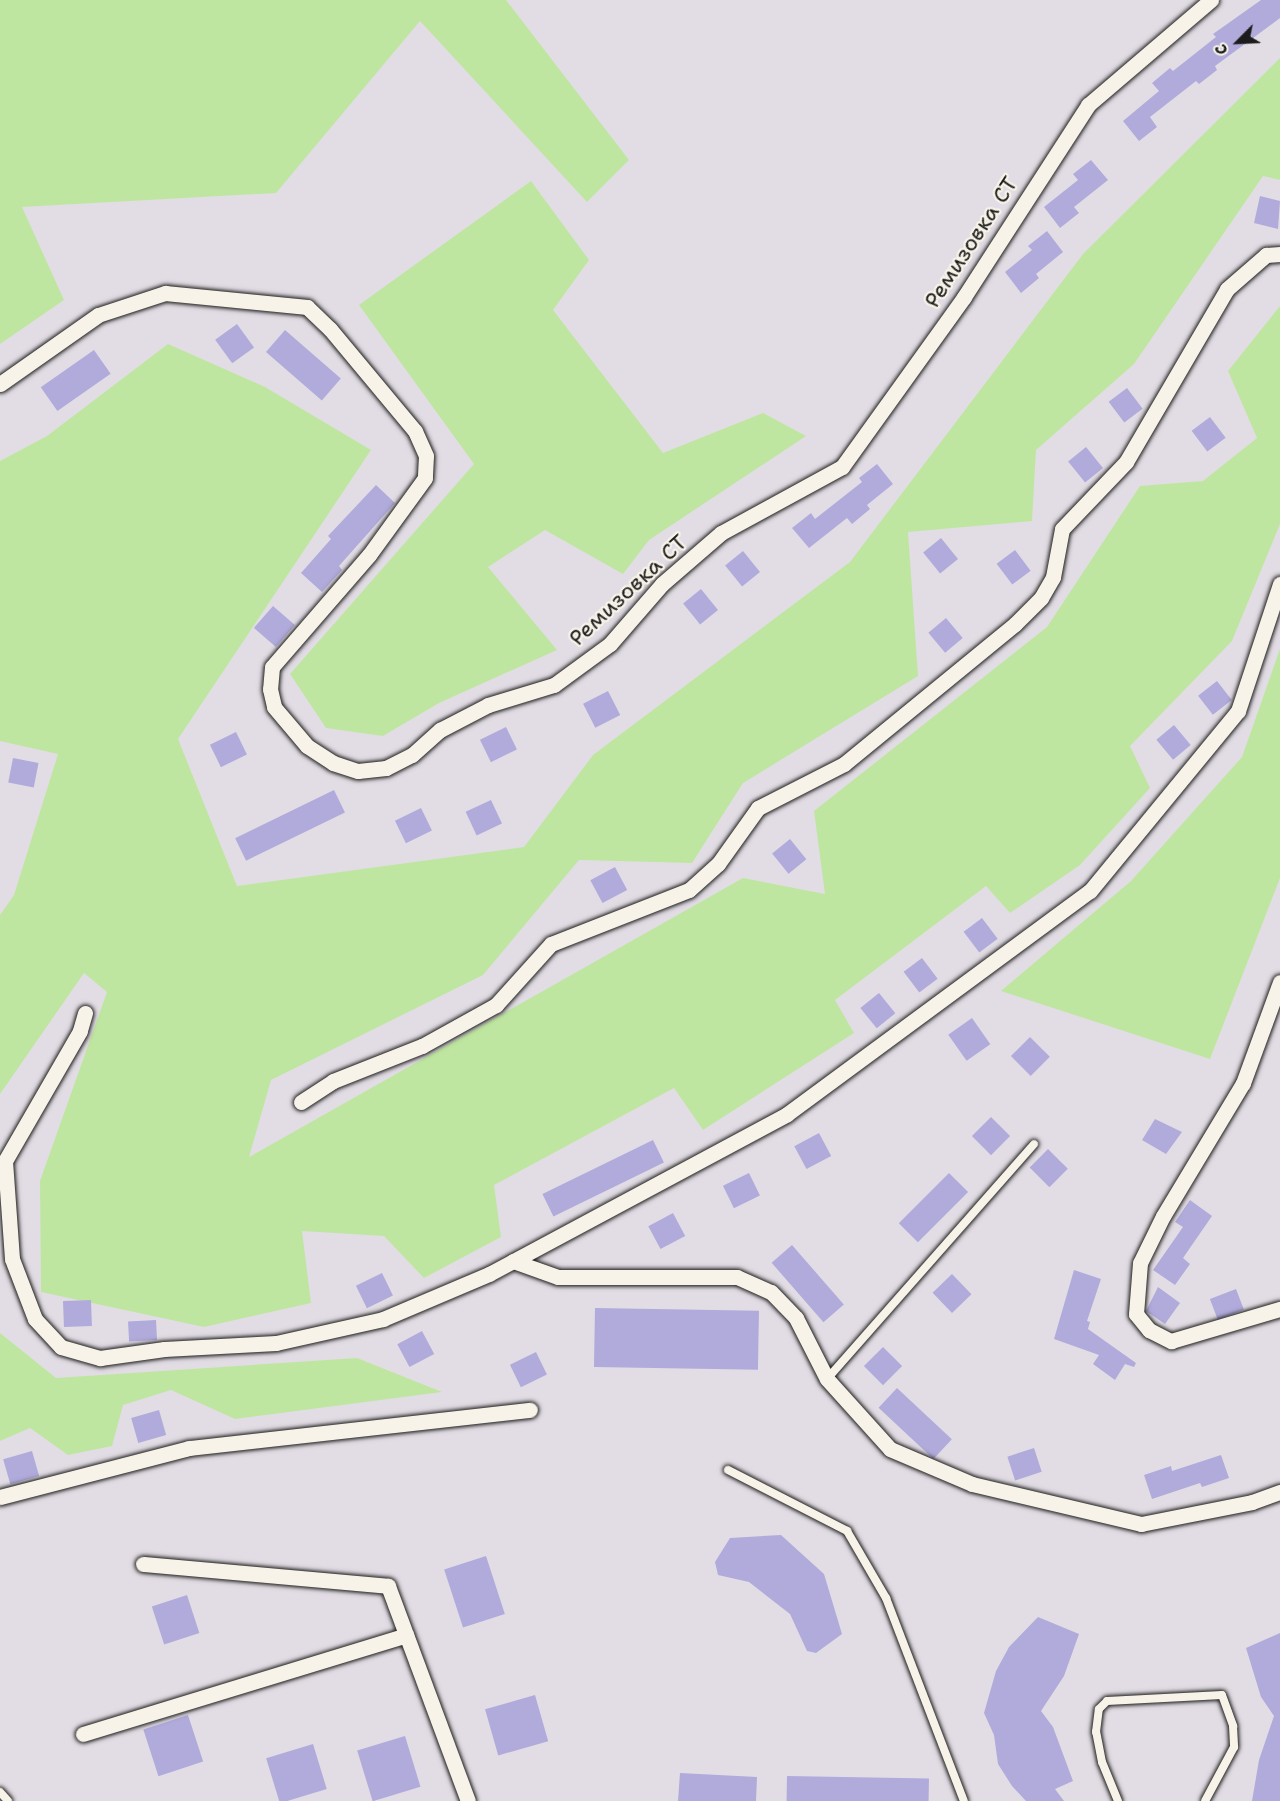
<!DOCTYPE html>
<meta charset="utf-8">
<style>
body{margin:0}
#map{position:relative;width:1280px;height:1801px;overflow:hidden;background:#e2dde4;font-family:"Shantell Sans",sans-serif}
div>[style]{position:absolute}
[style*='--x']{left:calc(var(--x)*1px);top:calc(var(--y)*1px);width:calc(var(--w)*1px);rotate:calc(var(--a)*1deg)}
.green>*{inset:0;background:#bfe6a1}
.building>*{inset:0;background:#b1abdc;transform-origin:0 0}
.roads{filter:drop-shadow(0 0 2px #1c1c1c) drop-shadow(0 0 2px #1c1c1c)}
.service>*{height:8px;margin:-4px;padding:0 4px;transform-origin:4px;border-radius:4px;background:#f7f3e8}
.minor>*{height:15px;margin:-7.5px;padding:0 7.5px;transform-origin:7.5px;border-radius:7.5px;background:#f7f3e8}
span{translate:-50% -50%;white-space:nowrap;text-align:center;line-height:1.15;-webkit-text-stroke:4.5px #f7f3e8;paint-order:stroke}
.street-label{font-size:22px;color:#1c1c1c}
.north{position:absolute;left:1208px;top:12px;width:60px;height:60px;-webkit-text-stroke:4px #f7f3e8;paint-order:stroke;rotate:246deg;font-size:16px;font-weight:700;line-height:24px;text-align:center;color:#1c1c1c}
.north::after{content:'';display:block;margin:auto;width:21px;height:27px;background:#1c1c1c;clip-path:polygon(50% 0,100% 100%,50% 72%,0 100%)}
</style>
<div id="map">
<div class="green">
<i style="clip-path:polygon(0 0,506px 0,629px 160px,587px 202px,420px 21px,276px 193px,22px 207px,64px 300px,0 344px)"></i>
<i style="clip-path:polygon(1280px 58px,1280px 180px,1263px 176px,1134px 364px,1036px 450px,1032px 521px,908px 532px,918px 676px,743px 783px,692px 863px,579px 860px,483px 975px,271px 1080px,249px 1157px,743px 878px,825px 894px,814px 811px,1047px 627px,1140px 486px,1203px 481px,1257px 438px,1228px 371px,1280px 306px,1280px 524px,1232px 641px,1130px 746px,1150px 788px,1080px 865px,1010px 913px,986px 886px,835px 1000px,854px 1033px,703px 1130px,674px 1088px,494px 1185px,501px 1237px,424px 1278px,384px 1236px,302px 1231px,311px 1303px,204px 1327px,41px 1292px,40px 1181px,107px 992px,84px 973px,0 1094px,0 915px,14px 895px,58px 754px,0 741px,0 461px,47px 436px,168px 344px,265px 387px,371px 450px,178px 739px,237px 886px,524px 847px,593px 755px,850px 562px,1083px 254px)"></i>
<i style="clip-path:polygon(531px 181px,589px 260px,553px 310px,663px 453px,763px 413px,806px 436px,649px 540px,623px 574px,545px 530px,488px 567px,557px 650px,439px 703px,383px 736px,326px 728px,290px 674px,474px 464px,359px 305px)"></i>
<i style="clip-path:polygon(1280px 649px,1280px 878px,1210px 1059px,1001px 991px,1131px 881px,1242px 757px)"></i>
<i style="clip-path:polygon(0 1333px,56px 1378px,357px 1358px,442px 1392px,235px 1419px,171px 1390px,123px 1405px,112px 1446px,68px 1455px,30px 1428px,0 1441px)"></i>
</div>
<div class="building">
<i style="clip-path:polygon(1261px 0,1280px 0,1280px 18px,1215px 66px,1217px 70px,1199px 84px,1196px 81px,1150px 117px,1157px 127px,1139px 141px,1123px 121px,1159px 91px,1152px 83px,1170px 68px,1173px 71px,1216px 37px,1213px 34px)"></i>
<i style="clip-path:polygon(1091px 160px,1108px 180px,1074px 207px,1079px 213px,1060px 228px,1044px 207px,1078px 180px,1073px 174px)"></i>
<i style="clip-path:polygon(1260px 196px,1280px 201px,1278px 229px,1254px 223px)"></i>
<i style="clip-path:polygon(1047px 231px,1063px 252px,1036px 274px,1039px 278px,1021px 293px,1005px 272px,1032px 250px,1028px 246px)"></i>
<i style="left:237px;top:324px;width:29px;height:27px;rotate:54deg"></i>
<i style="left:285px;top:330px;width:74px;height:29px;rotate:41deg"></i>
<i style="left:94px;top:350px;width:29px;height:65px;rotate:55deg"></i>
<i style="left:1127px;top:388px;width:26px;height:23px;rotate:53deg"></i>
<i style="left:1210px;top:417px;width:26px;height:23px;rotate:53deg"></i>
<i style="left:1086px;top:447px;width:27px;height:23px;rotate:51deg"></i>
<i style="clip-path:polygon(877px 464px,893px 484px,867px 505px,870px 509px,852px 524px,847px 518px,809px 548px,792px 528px,811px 513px,815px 519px,862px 482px,859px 478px)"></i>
<i style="clip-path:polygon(376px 485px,395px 503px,339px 566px,342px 570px,322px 592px,301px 573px,331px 539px,328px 536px)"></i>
<i style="left:941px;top:538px;width:27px;height:23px;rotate:51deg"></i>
<i style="left:1015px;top:550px;width:26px;height:23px;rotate:53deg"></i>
<i style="left:743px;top:551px;width:27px;height:23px;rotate:51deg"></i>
<i style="left:701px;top:589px;width:27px;height:23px;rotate:51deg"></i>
<i style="left:273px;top:606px;width:29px;height:29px;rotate:41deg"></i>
<i style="left:946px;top:618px;width:26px;height:23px;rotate:50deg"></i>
<i style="left:1217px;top:681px;width:24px;height:24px;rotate:52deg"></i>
<i style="left:608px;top:691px;width:27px;height:28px;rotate:63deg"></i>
<i style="left:1174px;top:725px;width:26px;height:23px;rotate:50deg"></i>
<i style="left:506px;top:727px;width:25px;height:29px;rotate:64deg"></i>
<i style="left:236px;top:732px;width:25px;height:29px;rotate:64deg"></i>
<i style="left:13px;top:758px;width:26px;height:25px;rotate:11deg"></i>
<i style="left:334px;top:790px;width:25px;height:110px;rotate:64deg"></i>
<i style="left:491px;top:800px;width:26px;height:28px;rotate:65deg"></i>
<i style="left:421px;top:808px;width:25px;height:29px;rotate:64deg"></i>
<i style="left:790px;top:839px;width:26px;height:23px;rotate:51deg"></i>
<i style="left:615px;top:867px;width:26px;height:28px;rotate:62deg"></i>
<i style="left:982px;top:918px;width:26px;height:23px;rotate:53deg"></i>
<i style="left:922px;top:958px;width:26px;height:23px;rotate:53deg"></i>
<i style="left:879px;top:993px;width:26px;height:24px;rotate:51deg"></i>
<i style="left:972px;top:1018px;width:32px;height:29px;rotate:55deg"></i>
<i style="left:1030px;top:1037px;width:28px;height:27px;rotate:45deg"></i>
<i style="left:991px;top:1117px;width:27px;height:27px;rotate:45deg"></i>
<i style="clip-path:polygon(1155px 1119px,1182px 1132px,1166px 1154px,1142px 1140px)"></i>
<i style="left:819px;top:1133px;width:26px;height:28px;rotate:62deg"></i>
<i style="left:653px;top:1140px;width:25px;height:123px;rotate:64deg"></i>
<i style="left:1048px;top:1149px;width:28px;height:26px;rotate:45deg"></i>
<i style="left:749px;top:1173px;width:25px;height:29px;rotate:64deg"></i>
<i style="left:949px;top:1173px;width:27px;height:71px;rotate:45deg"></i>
<i style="clip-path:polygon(1190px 1200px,1212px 1216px,1183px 1258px,1190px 1264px,1175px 1285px,1153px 1270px,1183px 1227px,1175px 1222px)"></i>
<i style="left:673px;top:1213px;width:26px;height:28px;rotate:62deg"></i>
<i style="left:792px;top:1245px;width:79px;height:27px;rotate:49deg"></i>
<i style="clip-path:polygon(1074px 1270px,1101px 1279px,1087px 1321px,1090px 1322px,1088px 1329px,1136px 1363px,1134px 1367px,1125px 1364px,1115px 1380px,1093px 1364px,1099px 1355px,1054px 1339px)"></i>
<i style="left:382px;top:1273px;width:25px;height:29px;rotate:64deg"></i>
<i style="left:952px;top:1274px;width:28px;height:27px;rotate:46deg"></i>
<i style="clip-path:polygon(1158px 1287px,1180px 1303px,1165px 1324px,1146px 1311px)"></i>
<i style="left:1236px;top:1289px;width:22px;height:28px;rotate:69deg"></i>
<i style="left:91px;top:1300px;width:26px;height:28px;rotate:88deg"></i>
<i style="left:595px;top:1308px;width:164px;height:59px;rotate:1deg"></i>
<i style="left:156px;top:1320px;width:20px;height:28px;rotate:87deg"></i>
<i style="left:422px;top:1331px;width:26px;height:28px;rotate:62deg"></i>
<i style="left:883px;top:1347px;width:27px;height:27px;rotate:45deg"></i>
<i style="left:536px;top:1352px;width:25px;height:29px;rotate:64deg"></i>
<i style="left:897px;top:1388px;width:75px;height:27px;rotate:43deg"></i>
<i style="left:159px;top:1410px;width:26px;height:29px;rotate:74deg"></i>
<i style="left:1034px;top:1448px;width:25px;height:28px;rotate:72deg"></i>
<i style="left:32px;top:1451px;width:26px;height:30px;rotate:74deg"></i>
<i style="clip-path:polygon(1221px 1455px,1229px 1478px,1202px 1487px,1200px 1483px,1152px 1499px,1144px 1475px,1171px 1466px,1172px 1471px)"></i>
<i style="clip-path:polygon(781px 1535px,824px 1574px,842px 1634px,816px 1653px,807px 1651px,790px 1614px,749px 1582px,718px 1575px,715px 1562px,730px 1538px)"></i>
<i style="left:486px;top:1556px;width:61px;height:44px;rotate:72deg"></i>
<i style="left:187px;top:1595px;width:40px;height:37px;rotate:72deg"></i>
<i style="clip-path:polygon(1038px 1617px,1079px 1634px,1064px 1676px,1041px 1711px,1053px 1727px,1073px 1781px,1055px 1789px,1064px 1801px,1026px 1801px,1012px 1786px,998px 1764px,994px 1735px,984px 1713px,996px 1671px,1009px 1647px)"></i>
<i style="clip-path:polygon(1280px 1633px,1280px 1801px,1252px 1801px,1259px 1760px,1274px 1716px,1261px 1697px,1246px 1648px)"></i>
<i style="left:535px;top:1695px;width:48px;height:52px;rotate:74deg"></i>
<i style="left:188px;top:1715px;width:49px;height:47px;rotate:72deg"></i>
<i style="left:405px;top:1736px;width:53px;height:50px;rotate:73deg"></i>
<i style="left:313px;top:1744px;width:47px;height:49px;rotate:73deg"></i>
<i style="clip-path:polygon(680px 1773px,757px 1777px,756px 1801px,678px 1801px)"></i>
<i style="left:787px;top:1776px;width:142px;height:25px;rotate:1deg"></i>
</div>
<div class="roads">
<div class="service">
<i style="--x:827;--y:1379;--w:313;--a:-48.6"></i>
<i style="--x:728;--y:1470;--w:134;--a:27.1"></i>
<i style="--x:847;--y:1531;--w:78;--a:59.8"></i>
<i style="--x:886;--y:1598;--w:217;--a:69"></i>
<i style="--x:0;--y:1792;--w:12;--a:48"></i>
<i style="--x:1118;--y:1801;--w:42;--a:-112.3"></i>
<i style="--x:1102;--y:1762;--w:31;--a:-101"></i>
<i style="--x:1096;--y:1732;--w:23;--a:-83"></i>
<i style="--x:1099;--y:1709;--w:11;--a:-45"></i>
<i style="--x:1107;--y:1701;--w:115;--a:-3"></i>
<i style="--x:1222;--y:1695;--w:33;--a:70"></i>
<i style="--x:1233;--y:1726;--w:21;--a:87"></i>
<i style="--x:1234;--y:1747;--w:61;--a:118.2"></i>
</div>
<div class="minor">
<i style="--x:0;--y:384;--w:120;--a:-35.1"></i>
<i style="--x:98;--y:315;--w:71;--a:-18.2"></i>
<i style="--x:165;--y:293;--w:143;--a:5.6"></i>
<i style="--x:307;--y:307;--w:32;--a:44"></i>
<i style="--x:330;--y:329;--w:133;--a:50.2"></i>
<i style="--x:415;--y:431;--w:27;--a:66"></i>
<i style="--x:426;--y:456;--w:22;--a:93"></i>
<i style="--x:425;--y:478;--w:95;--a:126"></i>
<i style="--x:369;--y:555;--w:148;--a:130.9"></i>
<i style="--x:272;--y:667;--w:22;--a:95"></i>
<i style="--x:270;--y:689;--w:18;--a:77"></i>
<i style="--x:274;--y:707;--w:51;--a:49.8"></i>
<i style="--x:307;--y:746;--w:31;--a:33"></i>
<i style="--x:333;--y:763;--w:26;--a:18"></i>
<i style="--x:358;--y:771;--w:28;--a:-6"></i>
<i style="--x:386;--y:768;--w:29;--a:-27"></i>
<i style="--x:412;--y:755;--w:38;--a:-42"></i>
<i style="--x:440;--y:730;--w:54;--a:-27.5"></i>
<i style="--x:488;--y:705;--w:69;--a:-16.9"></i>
<i style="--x:554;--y:685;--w:69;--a:-36.2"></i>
<i style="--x:610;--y:644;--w:79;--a:-49.1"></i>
<i style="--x:662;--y:584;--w:78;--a:-40.8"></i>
<i style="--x:721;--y:533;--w:138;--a:-28.6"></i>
<i style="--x:842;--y:467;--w:209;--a:-54.3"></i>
<i style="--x:964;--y:297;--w:229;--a:-57.1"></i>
<i style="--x:1088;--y:105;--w:162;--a:-40.5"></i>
<i style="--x:1280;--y:982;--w:108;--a:110.1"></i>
<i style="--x:1243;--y:1083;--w:155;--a:121"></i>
<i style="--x:1163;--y:1216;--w:52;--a:116.1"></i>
<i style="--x:1140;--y:1263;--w:51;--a:94.5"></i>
<i style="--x:1136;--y:1314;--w:21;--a:51"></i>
<i style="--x:1149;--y:1330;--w:25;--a:27"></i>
<i style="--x:1171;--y:1341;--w:114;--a:-16.4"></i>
<i style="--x:85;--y:1013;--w:19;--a:106"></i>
<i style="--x:80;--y:1031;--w:150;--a:120"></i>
<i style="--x:5;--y:1161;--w:98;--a:85.9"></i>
<i style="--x:12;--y:1259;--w:64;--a:69"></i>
<i style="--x:35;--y:1319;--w:38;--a:47"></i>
<i style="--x:61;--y:1347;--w:41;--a:15.8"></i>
<i style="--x:100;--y:1358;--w:65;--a:-8"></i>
<i style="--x:164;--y:1349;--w:112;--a:-3.1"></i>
<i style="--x:276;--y:1343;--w:110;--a:-12.6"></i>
<i style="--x:383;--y:1319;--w:115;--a:-23"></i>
<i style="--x:489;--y:1274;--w:338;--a:-28.2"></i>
<i style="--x:787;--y:1114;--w:376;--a:-36.4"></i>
<i style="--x:1090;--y:891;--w:233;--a:-50.6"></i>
<i style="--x:1238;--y:711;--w:134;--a:-71.7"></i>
<i style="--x:301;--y:1102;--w:38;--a:-33"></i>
<i style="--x:333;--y:1081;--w:96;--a:-21.5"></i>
<i style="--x:422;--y:1046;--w:85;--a:-29"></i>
<i style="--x:496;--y:1005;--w:82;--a:-48"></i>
<i style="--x:551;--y:944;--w:148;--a:-21.4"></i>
<i style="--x:689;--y:890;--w:39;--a:-42"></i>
<i style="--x:718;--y:864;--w:69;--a:-54.5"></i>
<i style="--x:758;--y:808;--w:97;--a:-27.1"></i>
<i style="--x:844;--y:764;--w:221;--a:-39.3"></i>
<i style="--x:1015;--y:624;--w:37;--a:-45"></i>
<i style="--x:1041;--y:598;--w:24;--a:-60"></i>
<i style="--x:1053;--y:577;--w:49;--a:-79.4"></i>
<i style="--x:1062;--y:529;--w:93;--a:-46.3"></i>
<i style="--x:1126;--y:462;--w:200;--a:-59.7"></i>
<i style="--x:1227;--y:289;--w:52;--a:-41.1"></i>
<i style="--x:1266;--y:255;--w:14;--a:-4"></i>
<i style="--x:513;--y:1261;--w:48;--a:19.6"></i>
<i style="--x:558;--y:1277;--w:179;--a:0"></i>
<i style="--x:737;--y:1277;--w:37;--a:24"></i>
<i style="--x:771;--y:1292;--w:36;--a:46"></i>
<i style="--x:796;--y:1318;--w:68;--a:63.1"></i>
<i style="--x:827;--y:1379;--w:94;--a:48"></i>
<i style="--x:890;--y:1449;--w:89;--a:23.1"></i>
<i style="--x:972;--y:1484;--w:174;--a:13.3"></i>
<i style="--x:1141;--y:1524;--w:113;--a:-11.2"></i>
<i style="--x:1252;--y:1502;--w:30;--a:-20"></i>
<i style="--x:0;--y:1497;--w:195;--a:-14.5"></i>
<i style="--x:189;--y:1448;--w:343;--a:-6.4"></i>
<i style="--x:143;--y:1564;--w:246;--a:5.1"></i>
<i style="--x:388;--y:1586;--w:229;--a:69.6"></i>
<i style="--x:83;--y:1734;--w:338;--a:-17"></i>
</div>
</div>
<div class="street-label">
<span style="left:971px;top:242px;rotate:-57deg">Ремизовка СТ</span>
<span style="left:628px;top:590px;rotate:-43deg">Ремизовка СТ</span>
</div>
<div class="north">С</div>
</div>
